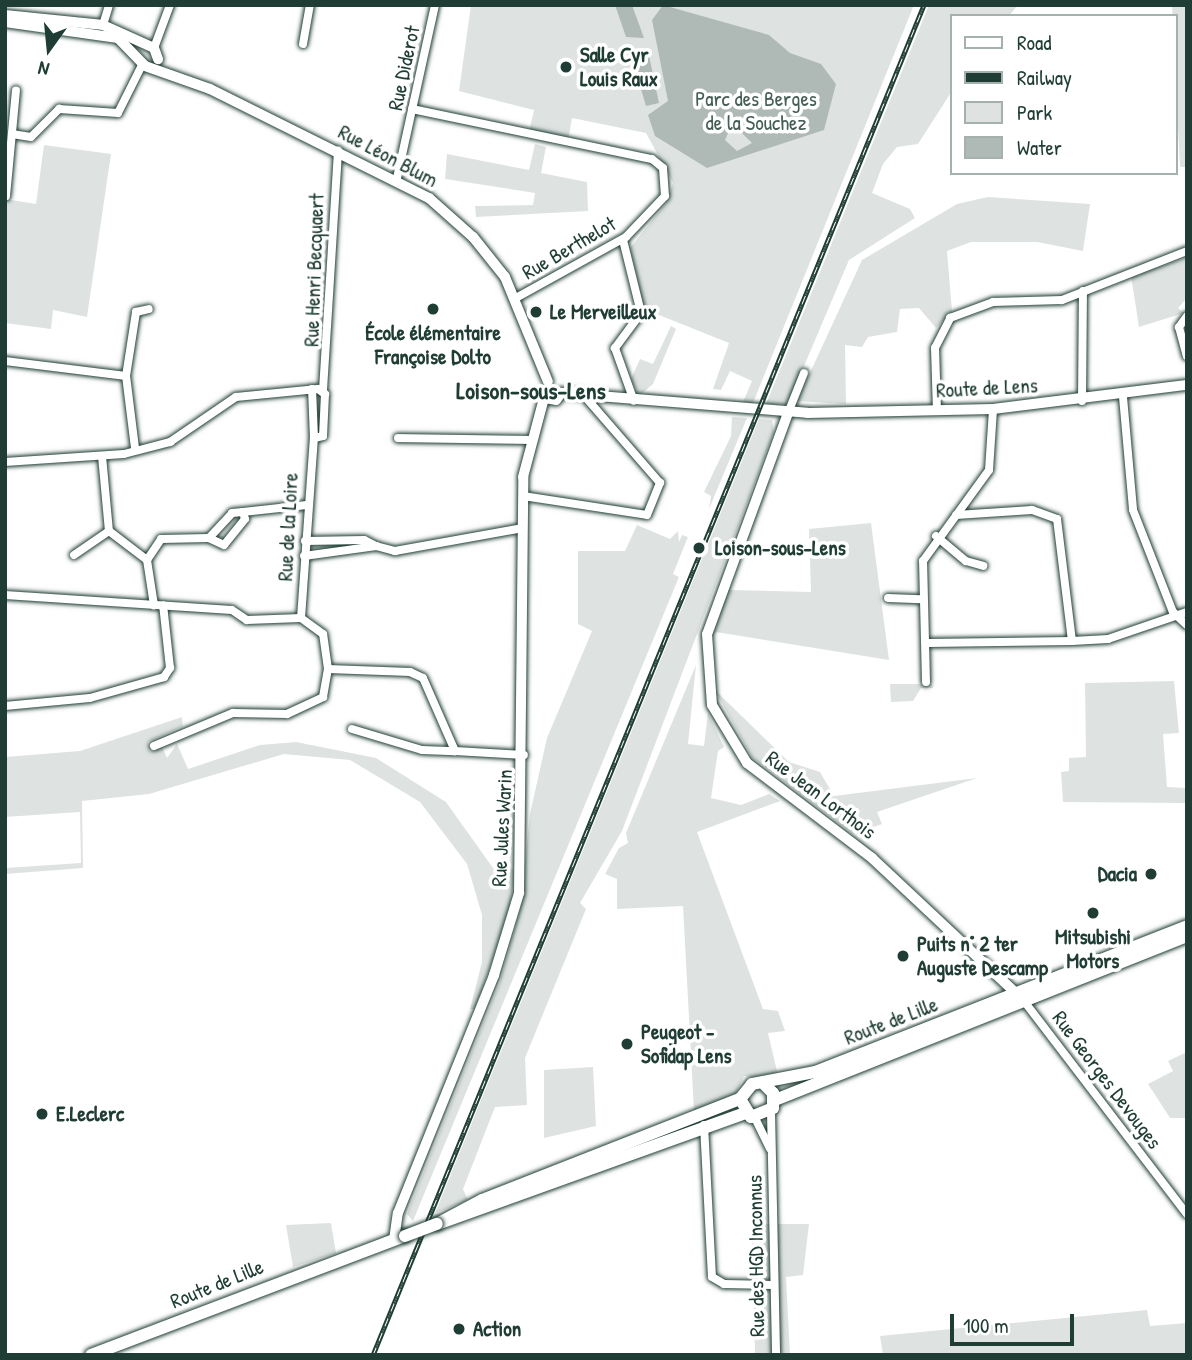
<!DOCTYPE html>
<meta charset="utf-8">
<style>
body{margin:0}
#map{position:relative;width:1192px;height:1360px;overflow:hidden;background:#fff;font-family:"Patrick Hand",sans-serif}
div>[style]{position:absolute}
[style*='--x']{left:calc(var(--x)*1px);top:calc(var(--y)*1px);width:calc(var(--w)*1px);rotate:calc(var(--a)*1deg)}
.green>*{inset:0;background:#dee3e2}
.water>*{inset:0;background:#afbab7}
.roads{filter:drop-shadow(0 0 2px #1f3d34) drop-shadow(0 0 2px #1f3d34)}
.minor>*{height:8px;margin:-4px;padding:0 4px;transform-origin:4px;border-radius:4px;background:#fff}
.tertiary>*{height:10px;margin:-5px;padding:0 5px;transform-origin:5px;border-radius:5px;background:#fff}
.primary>*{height:12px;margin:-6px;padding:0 6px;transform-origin:6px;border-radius:6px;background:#fff}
.rail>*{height:5px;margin-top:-2.5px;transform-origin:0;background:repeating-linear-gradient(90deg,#fff 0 8px,#1f3d34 0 16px);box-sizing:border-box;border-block:2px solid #1f3d34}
.bridges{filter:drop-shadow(0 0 2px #1f3d34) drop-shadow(0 0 2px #1f3d34)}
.primary-bridge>*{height:12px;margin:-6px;padding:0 6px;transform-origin:6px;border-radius:6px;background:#fff}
.dots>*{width:19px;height:19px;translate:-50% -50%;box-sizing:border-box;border:4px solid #fff;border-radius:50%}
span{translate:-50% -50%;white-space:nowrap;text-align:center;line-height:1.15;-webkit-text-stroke:7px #fff;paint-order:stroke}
.poi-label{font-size:21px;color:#1f3d34;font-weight:700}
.left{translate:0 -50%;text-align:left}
.right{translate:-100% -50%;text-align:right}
.street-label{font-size:21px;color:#1f3d34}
.park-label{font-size:21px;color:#455e57}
.quarter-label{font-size:24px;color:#1f3d34;font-weight:700}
.frame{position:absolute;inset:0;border:7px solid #1f3d34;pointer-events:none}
.legend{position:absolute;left:950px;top:14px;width:228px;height:161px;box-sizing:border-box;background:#fff;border:2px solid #a5b1ae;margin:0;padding:9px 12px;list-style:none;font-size:21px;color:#1f3d34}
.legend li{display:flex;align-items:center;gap:14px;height:35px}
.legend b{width:35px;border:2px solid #a5b1ae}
.north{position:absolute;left:14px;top:14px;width:70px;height:70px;-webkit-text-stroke:5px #fff;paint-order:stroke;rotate:195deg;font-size:19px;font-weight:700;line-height:28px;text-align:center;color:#1f3d34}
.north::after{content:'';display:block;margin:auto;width:24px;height:32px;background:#1f3d34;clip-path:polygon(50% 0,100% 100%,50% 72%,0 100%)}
.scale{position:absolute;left:950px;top:1314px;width:124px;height:32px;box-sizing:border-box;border:4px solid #1f3d34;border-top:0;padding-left:9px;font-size:21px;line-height:24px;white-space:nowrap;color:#1f3d34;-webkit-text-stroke:5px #fff;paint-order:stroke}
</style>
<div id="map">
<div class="green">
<i style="clip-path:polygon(471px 5px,914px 5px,753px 403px,743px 402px,752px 381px,730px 371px,721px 390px,713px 389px,729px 343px,644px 309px,630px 248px,667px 202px,673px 183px,646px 133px,572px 118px,568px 141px,529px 132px,534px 110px,459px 91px)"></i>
<i style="clip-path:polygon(929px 5px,1018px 5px,1009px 16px,952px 16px,952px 91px,918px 144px,897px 147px,883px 164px,872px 193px,910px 209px,915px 218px,849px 260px,788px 404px,766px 404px)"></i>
<i style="clip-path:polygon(1172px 5px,1187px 5px,1187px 167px,1180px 167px)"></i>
<i style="clip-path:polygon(535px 144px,546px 147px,541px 173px,587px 182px,588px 211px,476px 217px,475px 206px,533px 205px,535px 193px,445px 179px,447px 154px,529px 170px)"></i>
<i style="clip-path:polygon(44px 145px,111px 154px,87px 317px,53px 310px,51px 329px,5px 323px,5px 199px,36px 204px)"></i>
<i style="clip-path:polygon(988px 197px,1090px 204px,1083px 251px,1037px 242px,971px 242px,947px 251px,952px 311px,936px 328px,919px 308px,900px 309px,897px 332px,868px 337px,862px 347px,845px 345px,846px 404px,797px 401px,862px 260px,957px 204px)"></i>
<i style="clip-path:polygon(1187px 258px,1187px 298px,1178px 308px,1184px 313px,1139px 327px,1131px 276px)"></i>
<i style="clip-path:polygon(671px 326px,676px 329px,653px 384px,639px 396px,631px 379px,640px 359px,653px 364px)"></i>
<i style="clip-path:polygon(732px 417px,747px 418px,709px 509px,711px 496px,704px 492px,731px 436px)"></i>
<i style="clip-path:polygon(759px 419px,772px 420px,774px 432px,622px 831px,580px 903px,586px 909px,525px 1058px,527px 1105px,495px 1107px,463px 1189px,468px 1200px,435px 1213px)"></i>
<i style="clip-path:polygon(871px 523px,889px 660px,716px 632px,712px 637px,728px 590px,811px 592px,809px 529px)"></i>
<i style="clip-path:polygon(637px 525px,670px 539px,678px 531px,679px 542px,682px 535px,688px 537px,673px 574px,679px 577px,413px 1221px,407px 1214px,500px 982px,520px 911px,530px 814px,547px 738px,592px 631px,578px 624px,578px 551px,625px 551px)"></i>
<i style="clip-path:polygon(696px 665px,688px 744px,704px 746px,708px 713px,724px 747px,718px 751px,711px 798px,741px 805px,769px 794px,780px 801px,697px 832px,763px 1009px,778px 1011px,785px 1031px,768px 1033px,779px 1080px,744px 1076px,733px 1099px,694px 1111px,683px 906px,617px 909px,617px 879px,605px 874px,619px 848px,628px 843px,626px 833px)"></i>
<i style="clip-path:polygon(1174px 681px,1179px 733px,1163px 734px,1167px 787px,1187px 788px,1187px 803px,1063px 802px,1061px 772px,1069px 771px,1069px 758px,1086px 757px,1085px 683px)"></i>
<i style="clip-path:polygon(890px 684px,932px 684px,933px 688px,921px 688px,913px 701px,891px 702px)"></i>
<i style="clip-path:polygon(714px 689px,789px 762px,820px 772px,834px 796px,977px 778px,877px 812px,882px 824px,853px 834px,752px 757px)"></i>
<i style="clip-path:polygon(182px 717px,183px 726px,148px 742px,151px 751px,162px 747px,167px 758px,177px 744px,188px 769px,260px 745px,296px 742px,376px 758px,446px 802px,493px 868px,515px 869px,509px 914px,475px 1009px,470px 1009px,482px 962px,482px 915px,467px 864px,420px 802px,350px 760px,284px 754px,149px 794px,82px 801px,83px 868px,5px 874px,5px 868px,81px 863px,80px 812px,5px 817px,5px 757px,80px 751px)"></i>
<i style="clip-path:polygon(1187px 1052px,1187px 1118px,1170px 1118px,1148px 1084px,1173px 1071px,1168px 1061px)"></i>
<i style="clip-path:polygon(593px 1067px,596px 1126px,544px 1138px,544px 1070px)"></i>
<i style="clip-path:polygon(331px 1223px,336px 1253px,293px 1267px,286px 1225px)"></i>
<i style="clip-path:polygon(752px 1224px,809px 1224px,803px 1275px,786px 1277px,790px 1355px,755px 1355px)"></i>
<i style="clip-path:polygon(1147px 1310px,1150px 1326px,1187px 1323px,1187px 1355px,883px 1355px,880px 1336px)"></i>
</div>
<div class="water">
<i style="clip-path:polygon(615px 5px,632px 5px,644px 38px,626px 37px)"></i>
<i style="clip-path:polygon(evenodd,663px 5px,769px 35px,790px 53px,821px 64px,836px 84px,824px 130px,707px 168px,655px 136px,648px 115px,668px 101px,652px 20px,663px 5px,729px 131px,741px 132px,752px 143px,737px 151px,725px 140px,729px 131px)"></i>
<i style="clip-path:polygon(648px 51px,659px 103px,646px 106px,632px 58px)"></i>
</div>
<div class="roads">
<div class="minor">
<i style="--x:103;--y:25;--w:21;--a:-73"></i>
<i style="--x:303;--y:44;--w:40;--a:-80"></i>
<i style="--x:154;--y:48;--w:46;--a:-69.6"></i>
<i style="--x:412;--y:109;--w:245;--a:11.8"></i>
<i style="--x:652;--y:159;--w:14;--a:39"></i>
<i style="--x:663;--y:168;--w:28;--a:86"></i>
<i style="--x:665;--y:196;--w:57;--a:133.6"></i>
<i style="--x:626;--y:237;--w:126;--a:151"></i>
<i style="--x:12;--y:134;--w:19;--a:9"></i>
<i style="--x:31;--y:137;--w:40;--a:-45"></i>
<i style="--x:59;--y:109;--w:59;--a:3.9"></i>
<i style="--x:118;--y:113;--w:54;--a:-63.4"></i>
<i style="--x:397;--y:178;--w:177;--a:-77.6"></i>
<i style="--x:6;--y:196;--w:106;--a:-84.6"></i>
<i style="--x:623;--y:240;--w:75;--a:76.1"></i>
<i style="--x:641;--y:313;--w:44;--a:126.6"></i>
<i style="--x:615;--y:348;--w:56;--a:70.3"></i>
<i style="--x:1187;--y:316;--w:14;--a:126"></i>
<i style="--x:1179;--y:327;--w:30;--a:75"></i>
<i style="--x:5;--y:361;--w:122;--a:7.1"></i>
<i style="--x:323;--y:390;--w:240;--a:-86.4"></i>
<i style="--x:1123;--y:397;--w:113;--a:84.9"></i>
<i style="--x:1133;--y:510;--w:110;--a:68.6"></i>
<i style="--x:1173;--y:612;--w:19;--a:43"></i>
<i style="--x:1082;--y:401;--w:110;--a:-89.5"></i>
<i style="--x:937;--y:411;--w:63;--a:-91.8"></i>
<i style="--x:935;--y:348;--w:34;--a:-63"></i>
<i style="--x:950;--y:318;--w:46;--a:-20.4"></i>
<i style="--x:993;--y:302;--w:69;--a:-1.7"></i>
<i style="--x:1062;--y:300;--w:134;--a:-21.4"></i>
<i style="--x:788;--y:413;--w:43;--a:-68.2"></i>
<i style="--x:398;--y:438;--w:131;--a:0.9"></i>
<i style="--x:135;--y:448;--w:73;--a:-97.1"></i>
<i style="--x:126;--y:376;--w:65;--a:-81.1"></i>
<i style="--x:136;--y:312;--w:13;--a:-13"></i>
<i style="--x:102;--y:456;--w:75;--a:84.7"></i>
<i style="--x:109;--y:531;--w:48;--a:37.3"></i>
<i style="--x:147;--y:560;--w:46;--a:81.2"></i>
<i style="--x:5;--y:462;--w:119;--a:-3.8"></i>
<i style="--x:124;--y:454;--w:48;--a:-14.6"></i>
<i style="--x:170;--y:442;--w:80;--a:-34.3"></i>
<i style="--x:236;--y:397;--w:82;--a:-5.6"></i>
<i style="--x:318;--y:389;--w:9;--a:36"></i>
<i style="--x:325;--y:394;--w:42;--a:92.7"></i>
<i style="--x:323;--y:436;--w:9;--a:167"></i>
<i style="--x:314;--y:438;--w:49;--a:-92.3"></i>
<i style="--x:523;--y:496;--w:125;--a:8.7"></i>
<i style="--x:647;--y:515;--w:35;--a:-68"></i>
<i style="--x:660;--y:483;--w:113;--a:-131"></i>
<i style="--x:243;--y:512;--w:64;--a:-6.2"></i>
<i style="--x:936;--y:536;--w:39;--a:40"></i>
<i style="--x:966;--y:561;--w:18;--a:16"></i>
<i style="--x:376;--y:546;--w:20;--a:15"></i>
<i style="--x:395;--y:551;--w:130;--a:-10.2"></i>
<i style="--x:74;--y:555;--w:42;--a:-34.4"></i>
<i style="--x:304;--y:556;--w:73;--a:-7.9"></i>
<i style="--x:376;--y:546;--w:13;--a:-153"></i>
<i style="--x:364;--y:540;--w:59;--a:179"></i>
<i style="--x:147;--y:560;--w:25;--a:-56"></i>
<i style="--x:161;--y:539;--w:48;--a:-1.2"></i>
<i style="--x:209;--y:538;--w:34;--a:-47"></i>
<i style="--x:232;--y:513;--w:11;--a:-5"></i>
<i style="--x:243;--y:512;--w:7;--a:74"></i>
<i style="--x:245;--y:519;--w:33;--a:129"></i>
<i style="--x:224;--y:545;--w:17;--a:-155"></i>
<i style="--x:5;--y:595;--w:227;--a:3.8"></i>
<i style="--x:232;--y:610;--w:18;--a:34"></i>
<i style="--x:247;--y:620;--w:54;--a:-2.1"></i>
<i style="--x:888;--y:598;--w:33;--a:2"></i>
<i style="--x:301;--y:618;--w:180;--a:-85.9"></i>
<i style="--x:1072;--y:641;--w:36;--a:-3"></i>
<i style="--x:1108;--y:639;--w:83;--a:-18.9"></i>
<i style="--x:928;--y:643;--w:144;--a:-0.8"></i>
<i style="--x:1072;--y:641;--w:123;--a:-97"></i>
<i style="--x:1057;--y:519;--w:27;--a:-160"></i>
<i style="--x:1032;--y:510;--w:76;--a:176.2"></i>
<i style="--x:328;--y:669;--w:82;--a:2.1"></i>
<i style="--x:410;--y:672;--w:14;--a:25"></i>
<i style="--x:423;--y:678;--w:80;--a:66.3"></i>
<i style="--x:455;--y:751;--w:69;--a:3.3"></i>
<i style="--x:926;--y:682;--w:121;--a:-91.4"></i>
<i style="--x:923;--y:561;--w:112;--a:-54"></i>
<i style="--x:989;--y:470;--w:61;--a:-86.2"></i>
<i style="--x:5;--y:706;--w:85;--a:-5.4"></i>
<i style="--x:90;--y:698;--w:77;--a:-15.8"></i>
<i style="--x:164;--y:677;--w:11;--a:-56"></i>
<i style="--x:170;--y:668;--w:63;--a:-96.3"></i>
<i style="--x:352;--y:729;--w:73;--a:16.7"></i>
<i style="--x:422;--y:750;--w:33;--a:2"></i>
<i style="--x:154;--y:746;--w:86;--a:-22.7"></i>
<i style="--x:233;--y:713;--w:54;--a:1.1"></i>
<i style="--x:287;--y:714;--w:40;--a:-25"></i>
<i style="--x:323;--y:697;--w:28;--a:-80"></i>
<i style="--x:328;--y:669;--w:35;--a:-98"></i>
<i style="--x:323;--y:634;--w:27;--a:-144"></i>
<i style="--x:1024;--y:1001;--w:268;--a:52.6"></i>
<i style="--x:771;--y:1112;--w:243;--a:88.8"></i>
<i style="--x:755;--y:1118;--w:34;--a:64"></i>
<i style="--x:704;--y:1125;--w:152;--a:87"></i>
<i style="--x:712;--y:1277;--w:14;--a:30"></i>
<i style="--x:724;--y:1284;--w:49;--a:1.2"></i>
</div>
<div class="tertiary">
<i style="--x:5;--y:15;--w:99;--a:5.8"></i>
<i style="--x:103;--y:25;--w:56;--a:24.3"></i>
<i style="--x:154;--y:48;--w:12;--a:70"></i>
<i style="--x:5;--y:22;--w:114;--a:8.1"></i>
<i style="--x:118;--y:38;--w:39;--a:46"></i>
<i style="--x:145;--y:66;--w:69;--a:19.5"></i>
<i style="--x:210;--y:89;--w:245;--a:26.5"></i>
<i style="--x:429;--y:198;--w:59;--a:41.6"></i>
<i style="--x:473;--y:237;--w:51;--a:51.3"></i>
<i style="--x:505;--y:277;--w:113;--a:67.7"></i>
<i style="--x:561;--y:393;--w:247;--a:4.6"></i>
<i style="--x:807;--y:413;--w:186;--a:-1.2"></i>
<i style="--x:993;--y:409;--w:195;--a:-7.1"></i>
<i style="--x:544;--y:398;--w:12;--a:9"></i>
<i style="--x:556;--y:400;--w:9;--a:-54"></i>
<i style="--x:788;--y:413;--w:235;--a:110.1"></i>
<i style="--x:707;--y:634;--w:71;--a:86"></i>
<i style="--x:712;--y:705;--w:68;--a:58.9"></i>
<i style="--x:747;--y:763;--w:157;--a:37.2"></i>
<i style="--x:872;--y:858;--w:202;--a:43.2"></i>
<i style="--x:394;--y:1240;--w:27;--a:-82"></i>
<i style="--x:398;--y:1213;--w:257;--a:-68"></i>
<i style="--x:494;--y:975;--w:86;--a:-73"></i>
<i style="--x:519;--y:893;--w:416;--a:-89.4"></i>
<i style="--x:523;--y:477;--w:82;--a:-75.1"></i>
</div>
<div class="primary">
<i style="--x:764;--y:1084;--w:13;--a:45"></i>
<i style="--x:773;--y:1093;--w:15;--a:90"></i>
<i style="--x:773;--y:1108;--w:24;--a:158"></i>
<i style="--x:751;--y:1117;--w:21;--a:-121"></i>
<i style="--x:740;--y:1099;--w:19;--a:-51"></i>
<i style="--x:752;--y:1084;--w:64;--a:-10.8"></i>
<i style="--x:815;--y:1072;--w:400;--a:-21.4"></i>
<i style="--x:775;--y:1100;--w:443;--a:-21.7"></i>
<i style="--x:437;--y:1224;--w:51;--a:-28.1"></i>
<i style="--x:482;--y:1200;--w:277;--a:-21.4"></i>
<i style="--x:437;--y:1224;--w:327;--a:-19.8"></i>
<i style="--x:91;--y:1355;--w:336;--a:-20.8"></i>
</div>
</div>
<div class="rail">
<i style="--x:373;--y:1355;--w:1458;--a:-67.8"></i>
</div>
<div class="bridges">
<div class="primary-bridge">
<i style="--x:405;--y:1236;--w:34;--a:-21"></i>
</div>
</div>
<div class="dots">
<i style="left:566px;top:67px;background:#1f3d34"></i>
<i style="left:433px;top:309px;background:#1f3d34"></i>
<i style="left:536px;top:312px;background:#1f3d34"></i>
<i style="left:699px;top:548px;background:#1f3d34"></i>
<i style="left:1151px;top:874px;background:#1f3d34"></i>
<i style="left:1093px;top:913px;background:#1f3d34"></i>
<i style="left:903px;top:956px;background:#1f3d34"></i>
<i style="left:627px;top:1044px;background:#1f3d34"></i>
<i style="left:42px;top:1114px;background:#1f3d34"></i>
<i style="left:459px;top:1329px;background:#1f3d34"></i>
</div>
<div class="poi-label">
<span class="left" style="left:580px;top:67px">Salle Cyr<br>Louis Raux</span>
<span class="left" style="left:550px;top:312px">Le Merveilleux</span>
<span style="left:433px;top:345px">École élémentaire<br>Françoise Dolto</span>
<span class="left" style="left:715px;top:548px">Loison-sous-Lens</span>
<span class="right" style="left:1137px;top:874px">Dacia</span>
<span style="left:1093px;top:949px">Mitsubishi<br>Motors</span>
<span class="left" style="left:917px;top:956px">Puits n° 2 ter<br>Auguste Descamp</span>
<span class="left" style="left:641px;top:1044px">Peugeot -<br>Sofidap Lens</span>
<span class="left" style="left:56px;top:1114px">E.Leclerc</span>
<span class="left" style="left:473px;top:1329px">Action</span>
</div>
<div class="street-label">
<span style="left:404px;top:68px;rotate:-78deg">Rue Diderot</span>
<span style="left:388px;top:156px;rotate:28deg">Rue Léon Blum</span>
<span style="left:569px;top:248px;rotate:-30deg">Rue Berthelot</span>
<span style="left:314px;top:270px;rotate:-88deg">Rue Henri Becquaert</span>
<span style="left:987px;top:388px;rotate:-3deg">Route de Lens</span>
<span style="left:288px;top:527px;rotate:-87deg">Rue de la Loire</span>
<span style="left:821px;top:795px;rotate:37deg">Rue Jean Lorthois</span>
<span style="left:502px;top:828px;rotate:-87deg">Rue Jules Warin</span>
<span style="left:891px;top:1021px;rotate:-21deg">Route de Lille</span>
<span style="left:1107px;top:1080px;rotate:53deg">Rue Georges Devouges</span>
<span style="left:756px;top:1256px;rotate:-91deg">Rue des HGD Inconnus</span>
<span style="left:217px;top:1284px;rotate:-22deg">Route de Lille</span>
</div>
<div class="park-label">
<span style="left:756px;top:111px">Parc des Berges<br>de la Souchez</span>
</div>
<div class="quarter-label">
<span style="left:531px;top:391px">Loison-sous-Lens</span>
</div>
<div class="frame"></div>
<ul class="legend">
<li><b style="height:9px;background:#fff"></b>Road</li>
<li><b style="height:9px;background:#1f3d34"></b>Railway</li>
<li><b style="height:19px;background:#dee3e2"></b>Park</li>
<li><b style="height:19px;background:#afbab7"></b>Water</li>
</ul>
<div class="north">N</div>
<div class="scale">100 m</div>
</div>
